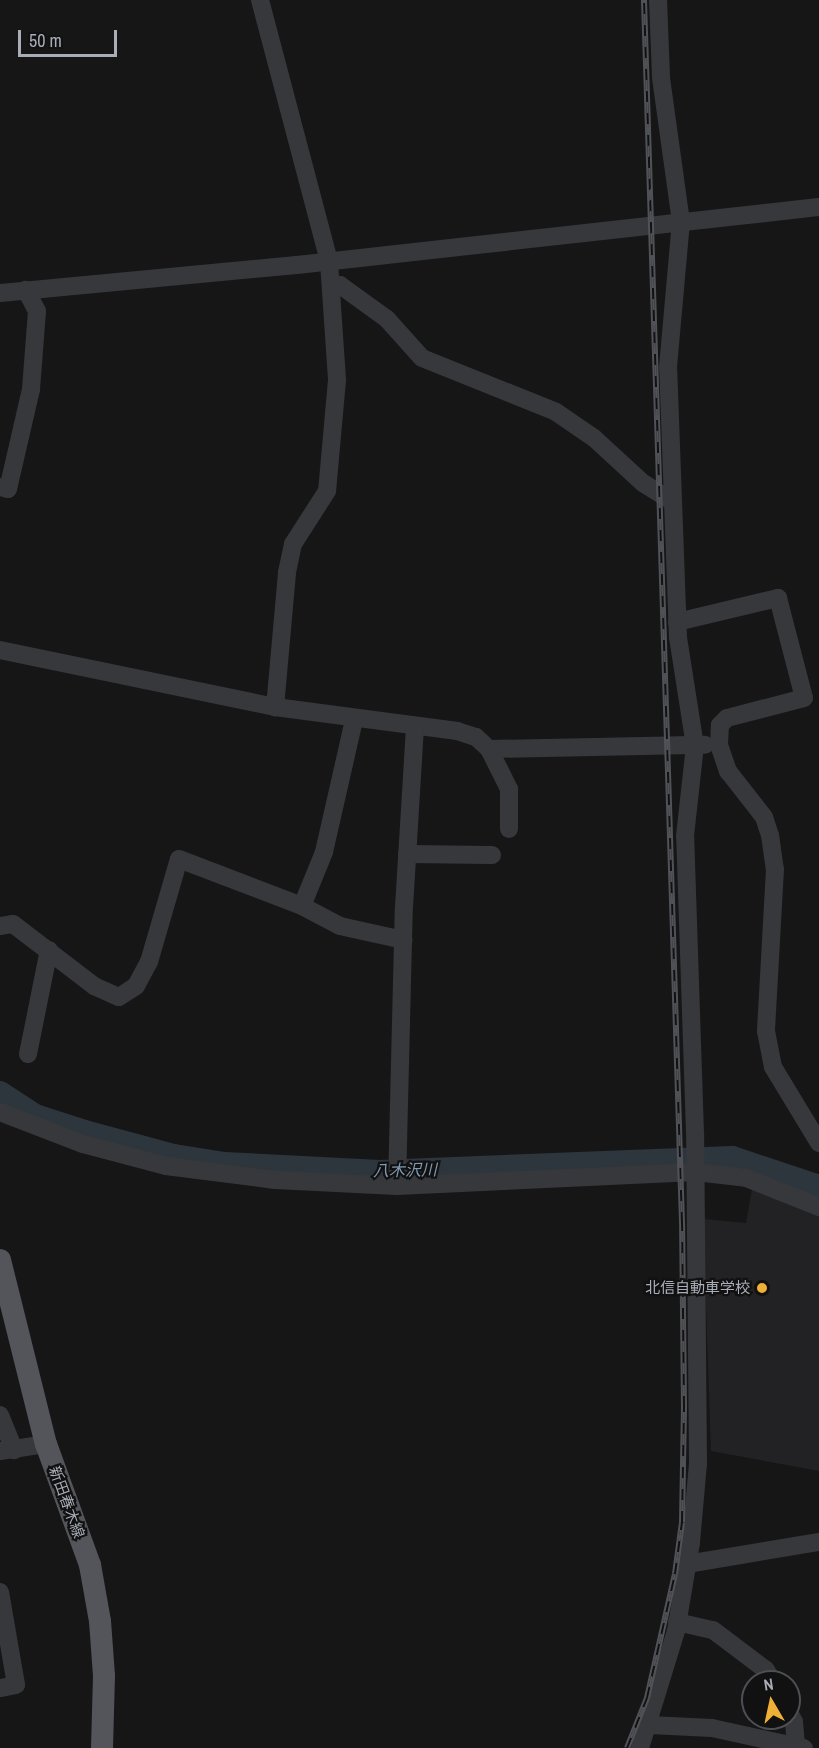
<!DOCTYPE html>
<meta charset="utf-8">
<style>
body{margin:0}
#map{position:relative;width:819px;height:1748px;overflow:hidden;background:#161617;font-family:"Archivo Narrow","Noto Sans JP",sans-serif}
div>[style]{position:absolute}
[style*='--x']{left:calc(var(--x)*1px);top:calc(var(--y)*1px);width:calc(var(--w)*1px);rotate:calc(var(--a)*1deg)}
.built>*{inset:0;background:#222224}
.river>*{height:24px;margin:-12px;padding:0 12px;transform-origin:12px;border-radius:12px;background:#2e363d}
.minor>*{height:18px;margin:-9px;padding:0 9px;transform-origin:9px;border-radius:9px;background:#37383c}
.major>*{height:22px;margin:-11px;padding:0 11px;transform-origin:11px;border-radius:11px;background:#53555b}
.rail>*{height:6px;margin-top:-3px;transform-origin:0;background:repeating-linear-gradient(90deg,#111112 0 11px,#505257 0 22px);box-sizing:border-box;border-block:2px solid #505257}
.dots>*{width:16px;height:16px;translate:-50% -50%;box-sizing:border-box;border:3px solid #111112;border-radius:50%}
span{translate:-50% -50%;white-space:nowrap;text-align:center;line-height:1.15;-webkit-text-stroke:4.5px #111112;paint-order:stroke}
.poi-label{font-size:15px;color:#a8adb7}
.right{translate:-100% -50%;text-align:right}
.street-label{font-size:15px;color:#a8adb7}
.water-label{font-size:16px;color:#7f9ab1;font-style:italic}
.north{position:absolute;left:741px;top:1670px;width:60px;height:60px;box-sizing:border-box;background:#111112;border:2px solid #4d4f54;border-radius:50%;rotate:351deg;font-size:16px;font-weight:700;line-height:24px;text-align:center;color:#a8adb7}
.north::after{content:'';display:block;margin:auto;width:21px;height:27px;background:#eeb037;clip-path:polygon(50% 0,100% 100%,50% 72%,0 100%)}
.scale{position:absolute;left:18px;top:30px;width:99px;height:27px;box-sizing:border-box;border:3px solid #a8adb7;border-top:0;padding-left:8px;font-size:18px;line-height:21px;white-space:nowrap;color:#a8adb7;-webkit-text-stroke:4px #111112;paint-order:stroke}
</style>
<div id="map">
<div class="built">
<i style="clip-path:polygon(752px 1189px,819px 1215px,819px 1471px,711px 1451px,703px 1219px,746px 1223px)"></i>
</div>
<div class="river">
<i style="--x:0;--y:1093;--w:42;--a:33.3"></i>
<i style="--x:35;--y:1116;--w:52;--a:17.7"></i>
<i style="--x:85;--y:1132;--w:92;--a:15.1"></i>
<i style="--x:174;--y:1156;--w:51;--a:9.1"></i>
<i style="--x:224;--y:1164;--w:156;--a:2.9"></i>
<i style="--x:380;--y:1172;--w:352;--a:-2.3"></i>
<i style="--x:732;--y:1158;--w:92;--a:18.4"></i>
</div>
<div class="minor">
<i style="--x:260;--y:0;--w:271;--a:75.2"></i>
<i style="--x:329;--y:262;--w:118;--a:86.1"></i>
<i style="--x:337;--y:380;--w:111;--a:95.1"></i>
<i style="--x:327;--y:491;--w:63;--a:122.7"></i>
<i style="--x:293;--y:544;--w:30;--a:102"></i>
<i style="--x:287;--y:573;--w:135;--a:95.1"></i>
<i style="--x:331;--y:286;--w:9;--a:-6"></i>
<i style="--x:340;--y:285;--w:58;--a:35.9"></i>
<i style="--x:387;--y:319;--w:52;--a:48.1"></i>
<i style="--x:422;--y:358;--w:144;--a:21.9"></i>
<i style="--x:556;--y:412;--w:46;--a:34.4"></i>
<i style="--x:594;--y:438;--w:67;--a:42.6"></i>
<i style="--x:643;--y:483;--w:34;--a:32"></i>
<i style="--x:0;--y:293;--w:298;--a:-5.4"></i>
<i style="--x:297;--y:265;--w:525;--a:-6.34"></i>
<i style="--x:0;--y:487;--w:8;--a:14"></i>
<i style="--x:8;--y:489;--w:103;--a:-77"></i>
<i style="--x:31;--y:389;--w:78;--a:-85.6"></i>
<i style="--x:37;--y:311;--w:24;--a:-118"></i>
<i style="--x:677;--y:622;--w:104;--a:-13.4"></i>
<i style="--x:778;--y:598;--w:103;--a:75.4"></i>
<i style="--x:804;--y:698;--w:80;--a:165.4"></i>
<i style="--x:727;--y:718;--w:10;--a:135"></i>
<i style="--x:720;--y:725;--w:20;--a:93"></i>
<i style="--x:719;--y:745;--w:28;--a:71"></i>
<i style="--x:728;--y:771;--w:58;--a:52"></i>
<i style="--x:764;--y:817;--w:19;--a:72"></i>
<i style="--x:770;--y:835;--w:34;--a:82"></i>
<i style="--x:775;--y:869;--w:162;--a:93.2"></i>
<i style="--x:766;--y:1031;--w:37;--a:79"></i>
<i style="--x:773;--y:1067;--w:89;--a:58.8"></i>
<i style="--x:0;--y:650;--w:281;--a:11.7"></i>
<i style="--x:275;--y:707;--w:184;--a:7.5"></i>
<i style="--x:457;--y:731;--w:20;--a:18"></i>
<i style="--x:476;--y:737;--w:18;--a:43"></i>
<i style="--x:489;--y:749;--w:216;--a:-1.1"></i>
<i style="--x:489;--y:749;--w:45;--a:63.4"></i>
<i style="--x:509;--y:789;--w:40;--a:90"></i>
<i style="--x:407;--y:854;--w:85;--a:0.7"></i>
<i style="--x:302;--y:906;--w:58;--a:-67.8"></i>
<i style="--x:324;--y:852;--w:135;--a:-77.2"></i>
<i style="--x:0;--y:926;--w:13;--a:-9"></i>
<i style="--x:13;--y:924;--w:102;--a:37.4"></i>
<i style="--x:94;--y:986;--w:27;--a:24"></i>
<i style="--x:119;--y:997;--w:20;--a:-33"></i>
<i style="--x:136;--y:986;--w:27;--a:-62"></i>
<i style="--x:149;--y:962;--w:107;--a:-73.8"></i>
<i style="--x:179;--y:859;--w:132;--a:20.9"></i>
<i style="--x:302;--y:906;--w:43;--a:27.8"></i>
<i style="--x:340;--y:926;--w:65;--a:12.5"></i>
<i style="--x:28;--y:1054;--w:106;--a:-78.6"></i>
<i style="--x:0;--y:1112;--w:89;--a:21.1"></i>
<i style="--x:83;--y:1144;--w:86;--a:14.8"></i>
<i style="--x:166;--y:1166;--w:110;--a:7.3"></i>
<i style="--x:275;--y:1180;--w:122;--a:2.8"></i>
<i style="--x:397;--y:1186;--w:299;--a:-2.7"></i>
<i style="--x:696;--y:1172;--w:50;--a:6.8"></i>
<i style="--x:746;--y:1178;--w:79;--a:21.7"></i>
<i style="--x:397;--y:1186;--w:279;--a:-88.6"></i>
<i style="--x:404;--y:907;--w:179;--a:-86.5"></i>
<i style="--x:0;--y:1415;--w:38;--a:68"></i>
<i style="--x:0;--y:1451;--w:47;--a:-8.7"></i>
<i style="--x:687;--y:1564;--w:134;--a:-9.5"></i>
<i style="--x:0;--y:1592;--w:94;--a:80.2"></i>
<i style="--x:16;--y:1685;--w:16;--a:169"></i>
<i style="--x:677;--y:1622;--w:37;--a:13"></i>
<i style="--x:713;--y:1630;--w:66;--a:37"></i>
<i style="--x:766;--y:1670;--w:14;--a:60"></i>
<i style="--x:789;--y:1712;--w:11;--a:63"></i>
<i style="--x:794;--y:1722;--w:23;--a:85"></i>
<i style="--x:650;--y:1725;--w:62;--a:2.8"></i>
<i style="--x:712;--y:1728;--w:94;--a:12.3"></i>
<i style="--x:640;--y:1748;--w:122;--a:-72.9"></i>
<i style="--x:676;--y:1631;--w:90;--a:-80.4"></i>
<i style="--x:691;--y:1542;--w:79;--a:-84.9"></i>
<i style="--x:698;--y:1463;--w:330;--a:-90.5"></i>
<i style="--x:695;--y:1133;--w:297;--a:-91.9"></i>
<i style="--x:685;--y:836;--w:91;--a:-83.7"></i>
<i style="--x:695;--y:746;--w:110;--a:-98.9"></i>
<i style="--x:678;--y:637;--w:270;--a:-92.1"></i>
<i style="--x:668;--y:367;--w:146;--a:-84.9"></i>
<i style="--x:681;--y:222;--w:146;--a:-97.9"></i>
<i style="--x:661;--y:77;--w:77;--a:-92.2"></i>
</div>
<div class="major">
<i style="--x:0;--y:1260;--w:190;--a:76"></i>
<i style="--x:46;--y:1444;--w:129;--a:70"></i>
<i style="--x:90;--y:1565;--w:57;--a:79.9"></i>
<i style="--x:100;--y:1621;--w:55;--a:85.8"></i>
<i style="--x:104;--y:1676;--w:72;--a:91.6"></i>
</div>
<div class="rail">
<i style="--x:627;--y:1748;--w:54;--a:-68.2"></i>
<i style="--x:647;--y:1698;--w:127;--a:-77.3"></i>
<i style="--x:675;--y:1574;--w:52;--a:-82.3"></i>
<i style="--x:682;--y:1522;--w:115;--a:-89"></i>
<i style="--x:684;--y:1407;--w:184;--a:-90.6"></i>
<i style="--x:682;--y:1223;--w:1224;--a:-91.78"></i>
</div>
<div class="dots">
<i style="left:762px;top:1288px;background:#eeb037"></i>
</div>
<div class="poi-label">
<span class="right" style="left:750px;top:1288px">北信自動車学校</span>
</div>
<div class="street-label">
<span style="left:67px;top:1502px;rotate:70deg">新田春木線</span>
</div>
<div class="water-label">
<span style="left:405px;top:1170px;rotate:-1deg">八木沢川</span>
</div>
<div class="north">N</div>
<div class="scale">50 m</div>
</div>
